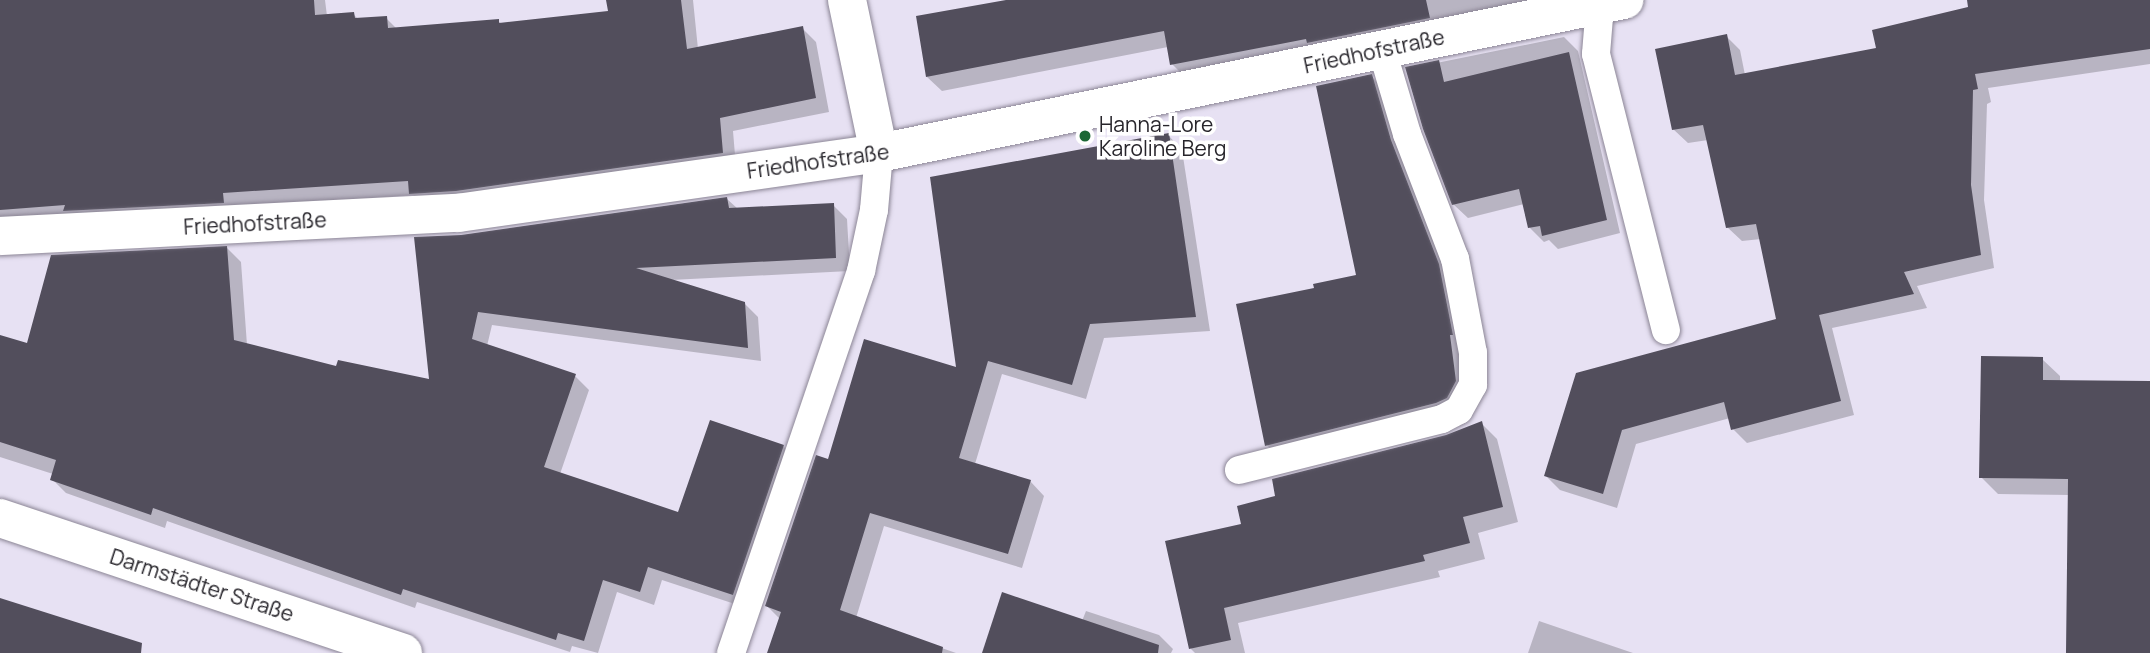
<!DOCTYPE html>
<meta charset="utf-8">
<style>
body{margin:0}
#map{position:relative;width:2150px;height:653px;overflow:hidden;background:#e7e1f3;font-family:Manrope,sans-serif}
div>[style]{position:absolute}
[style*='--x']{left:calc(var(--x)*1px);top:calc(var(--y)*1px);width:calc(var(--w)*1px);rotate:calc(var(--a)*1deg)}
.shadow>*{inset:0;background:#0003}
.building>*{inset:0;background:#524e5c}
.roads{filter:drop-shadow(0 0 2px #8b8595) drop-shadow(0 0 2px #8b8595)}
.service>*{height:28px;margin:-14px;padding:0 14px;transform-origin:14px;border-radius:14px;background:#fff}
.minor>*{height:38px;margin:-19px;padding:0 19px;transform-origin:19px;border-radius:19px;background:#fff}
.secondary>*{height:38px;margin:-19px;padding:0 19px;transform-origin:19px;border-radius:19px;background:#fff}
.dots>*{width:19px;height:19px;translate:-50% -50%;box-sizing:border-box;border:4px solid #fff;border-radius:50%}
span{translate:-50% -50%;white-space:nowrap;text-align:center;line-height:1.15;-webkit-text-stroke:7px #fff;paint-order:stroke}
.street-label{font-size:21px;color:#27252b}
.poi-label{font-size:21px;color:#27252b}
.left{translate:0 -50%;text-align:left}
</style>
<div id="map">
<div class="shadow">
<i style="clip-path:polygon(0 0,325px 0,327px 16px,353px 14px,359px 20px,386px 18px,397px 29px,498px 21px,502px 24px,610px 13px,608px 0,693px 0,698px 49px,802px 28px,816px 42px,829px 112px,733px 131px,736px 167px,425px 207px,413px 195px,0 225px)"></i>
<i style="clip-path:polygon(1014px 0,1565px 0,1186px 78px,1172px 64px,1168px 47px,942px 91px,927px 77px)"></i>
<i style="clip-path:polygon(1969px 0,2150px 0,2150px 64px,1988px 88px,1991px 102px,1987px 104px,1984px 200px,1994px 268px,1917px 286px,1927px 308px,1832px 328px,1854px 415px,1747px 443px,1733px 429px,1730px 418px,1636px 444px,1617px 508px,1560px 490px,1546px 476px,1778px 320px,1761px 239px,1742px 241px,1727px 227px,1708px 140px,1688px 143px,1673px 129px,1726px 36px,1740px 50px,1745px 75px,1878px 49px,1970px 9px)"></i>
<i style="clip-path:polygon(1564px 37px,1578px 51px,1620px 233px,1558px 249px,1549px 240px,1544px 242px,1530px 228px,1524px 204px,1468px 218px,1453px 204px,1407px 69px)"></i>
<i style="clip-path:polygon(1371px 76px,1384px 89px,1451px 278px,1462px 348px,1459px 410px,1279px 458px,1267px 445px,1316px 290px,1358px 276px)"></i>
<i style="clip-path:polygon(1168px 135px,1182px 150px,1210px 331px,1104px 338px,1086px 399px,1002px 374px,975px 464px,1030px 481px,1044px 496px,1022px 568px,884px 526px,856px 618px,956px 653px,769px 653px,780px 619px,767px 606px,829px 462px,958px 370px)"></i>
<i style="clip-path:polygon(727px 199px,738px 209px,833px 205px,847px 219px,850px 271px,671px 280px,744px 303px,758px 317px,761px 361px,492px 325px,487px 346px,575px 376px,589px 390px,560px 474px,679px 514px,783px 446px,797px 460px,747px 608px,662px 580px,654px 605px,617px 592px,598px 653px,572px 646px,570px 652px,417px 602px,415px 608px,167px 521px,165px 528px,66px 493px,52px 479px,53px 474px,0 457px,0 337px,29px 346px,227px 248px,241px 262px,247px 345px,337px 368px,431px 381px,461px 236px)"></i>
<i style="clip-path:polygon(2042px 359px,2060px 376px,2060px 382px,2150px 383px,2150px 653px,2068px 653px,2070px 495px,1998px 494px,1981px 477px)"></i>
<i style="clip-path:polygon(1481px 423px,1497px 439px,1518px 522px,1478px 533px,1485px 559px,1438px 571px,1440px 577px,1238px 623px,1245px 653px,1195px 653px,1191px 649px,1243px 525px,1277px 497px)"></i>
<i style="clip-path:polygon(1086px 611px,1159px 635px,1173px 649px,1171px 653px,983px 653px,1082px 621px)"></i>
<i style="clip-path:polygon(1539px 621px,1633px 653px,1528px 653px)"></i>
</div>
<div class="building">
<i style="clip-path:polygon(0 0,314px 0,315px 15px,354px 12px,355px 18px,387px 16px,388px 28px,499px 19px,499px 23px,608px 11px,606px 0,681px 0,687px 49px,803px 26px,816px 98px,720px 118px,723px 153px,456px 191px,409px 194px,408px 181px,223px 193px,224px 203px,63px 211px,65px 205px,0 210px)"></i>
<i style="clip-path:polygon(1006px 0,1426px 0,1430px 18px,1307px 43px,1306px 39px,1170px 65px,1164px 31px,926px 77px,916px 16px)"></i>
<i style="clip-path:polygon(1967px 0,2150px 0,2150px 49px,1975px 74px,1978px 89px,1973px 90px,1971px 185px,1981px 255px,1904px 272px,1914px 294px,1819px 315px,1841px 401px,1731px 430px,1724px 402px,1622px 430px,1603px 494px,1544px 476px,1576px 373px,1776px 319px,1756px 224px,1726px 228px,1703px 125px,1672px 130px,1655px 49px,1727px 34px,1735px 75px,1876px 48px,1872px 30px,1968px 7px)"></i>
<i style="clip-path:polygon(1569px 52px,1607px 220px,1542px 236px,1540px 226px,1528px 228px,1519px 189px,1452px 205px,1423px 129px,1405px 67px,1439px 60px,1444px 82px)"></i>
<i style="clip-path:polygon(1372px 74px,1391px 140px,1439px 264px,1453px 335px,1450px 335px,1456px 381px,1447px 398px,1436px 403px,1265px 446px,1236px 304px,1314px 288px,1313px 284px,1356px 275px,1316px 86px)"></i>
<i style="clip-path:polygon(1169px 133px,1196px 317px,1090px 324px,1072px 385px,988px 361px,959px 458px,1031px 480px,1008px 554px,870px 513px,840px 610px,943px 647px,942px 653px,767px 653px,781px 612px,765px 606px,816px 455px,828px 459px,864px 339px,956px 367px,930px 177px)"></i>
<i style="clip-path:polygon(727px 197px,729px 208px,834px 203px,836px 258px,636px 268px,745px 302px,748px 348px,478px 312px,472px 339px,576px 374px,544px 467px,607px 488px,678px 512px,710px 420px,784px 445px,733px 595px,648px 567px,640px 592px,603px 580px,584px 641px,558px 633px,556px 640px,403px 589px,401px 595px,153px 508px,151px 515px,50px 480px,56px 460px,0 442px,0 335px,27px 343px,51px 255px,227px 246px,234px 340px,336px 366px,338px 360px,429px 379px,414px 237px,461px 235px)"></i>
<i style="clip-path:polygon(1981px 356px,2043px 357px,2043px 380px,2150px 381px,2150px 653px,2066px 653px,2068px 479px,1979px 478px)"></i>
<i style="clip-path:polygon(1482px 421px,1503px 507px,1463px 517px,1470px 543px,1423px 555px,1425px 561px,1224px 608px,1231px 640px,1189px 649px,1165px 541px,1241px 524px,1237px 506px,1275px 496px,1272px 479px,1446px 435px)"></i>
<i style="clip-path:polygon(1002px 592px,1159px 645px,1158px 653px,982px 653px)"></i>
<i style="clip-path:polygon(0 598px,142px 643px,141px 653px,0 653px)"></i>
</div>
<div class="roads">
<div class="service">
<i style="--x:1600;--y:5;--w:49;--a:94.7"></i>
<i style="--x:1596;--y:54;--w:285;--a:75.8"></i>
<i style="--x:1239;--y:470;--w:209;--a:-14.1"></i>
<i style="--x:1442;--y:419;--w:19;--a:-28"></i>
<i style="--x:1459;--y:410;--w:29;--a:-61"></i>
<i style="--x:1473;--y:385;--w:32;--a:-90"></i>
<i style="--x:1473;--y:353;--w:96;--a:-100.8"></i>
<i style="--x:1455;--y:259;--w:134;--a:-111"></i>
<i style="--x:1407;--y:134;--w:88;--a:-106.6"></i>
<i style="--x:731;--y:653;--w:404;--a:-71.2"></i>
<i style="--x:861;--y:271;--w:62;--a:-78"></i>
<i style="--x:874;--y:210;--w:57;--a:-85"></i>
</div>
<div class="minor">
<i style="--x:847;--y:0;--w:156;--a:78.2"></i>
<i style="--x:0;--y:236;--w:459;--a:-2.9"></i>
<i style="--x:458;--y:213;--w:425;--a:-8.1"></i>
<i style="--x:879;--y:153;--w:761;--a:-11.61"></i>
</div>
<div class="secondary">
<i style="--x:0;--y:518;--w:425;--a:18.5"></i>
</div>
</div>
<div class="dots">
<i style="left:1085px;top:136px;background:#1c6735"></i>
</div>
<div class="street-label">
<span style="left:1374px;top:51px;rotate:-12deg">Friedhofstraße</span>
<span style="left:818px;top:161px;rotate:-8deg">Friedhofstraße</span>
<span style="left:255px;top:223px;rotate:-3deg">Friedhofstraße</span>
<span style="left:202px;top:585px;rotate:18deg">Darmstädter Straße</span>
</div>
<div class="poi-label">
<span class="left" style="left:1099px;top:136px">Hanna-Lore<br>Karoline Berg</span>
</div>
</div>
